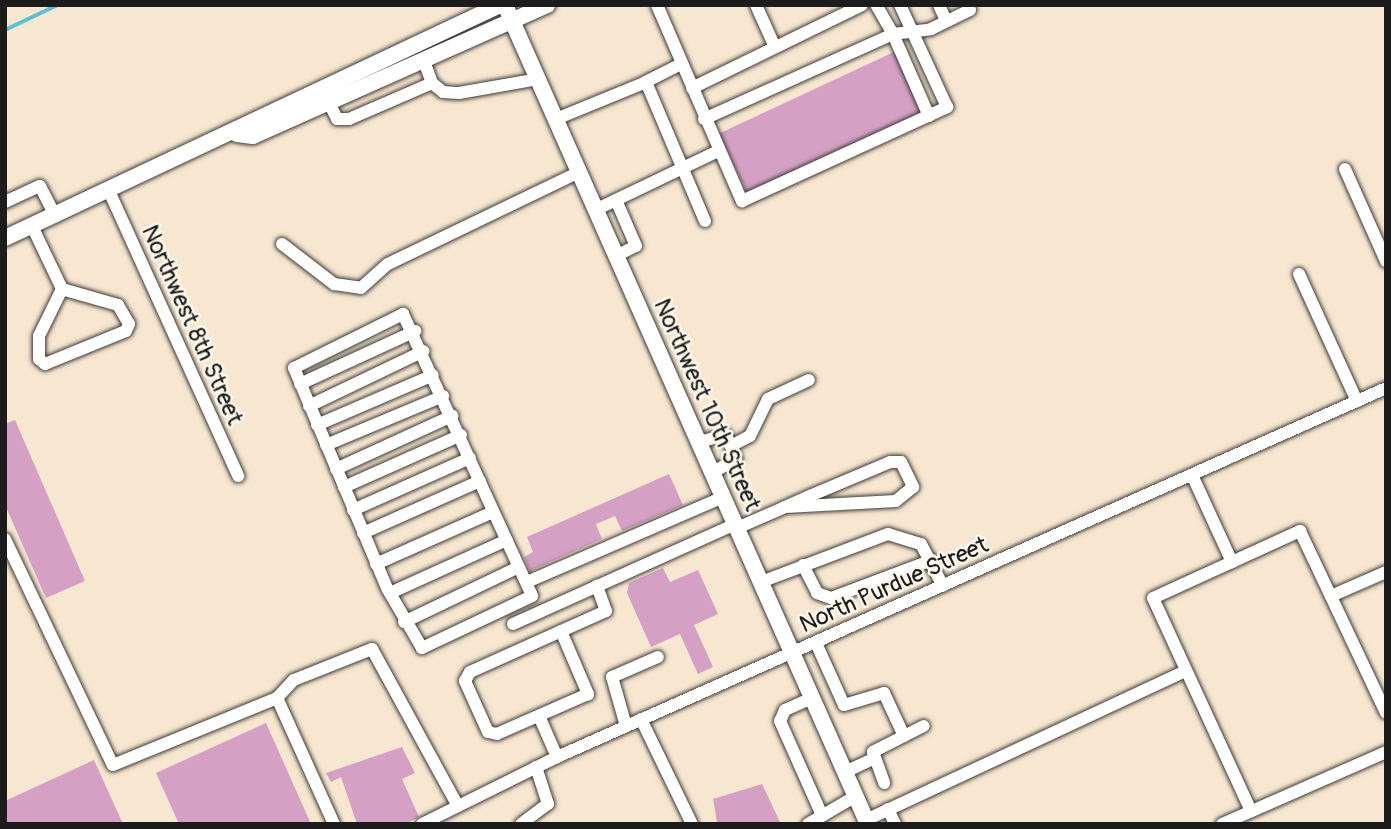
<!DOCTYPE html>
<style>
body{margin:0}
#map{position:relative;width:1391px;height:829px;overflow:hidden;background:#f7e7d1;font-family:Pangolin,sans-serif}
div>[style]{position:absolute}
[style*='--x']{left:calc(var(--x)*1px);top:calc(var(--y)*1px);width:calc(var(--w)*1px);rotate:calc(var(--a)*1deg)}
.stream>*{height:3.5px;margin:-1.75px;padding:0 1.75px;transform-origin:1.75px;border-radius:1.75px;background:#59c2d5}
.building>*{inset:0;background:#d4a1c5;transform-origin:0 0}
.roads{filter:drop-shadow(0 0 2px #3d3a37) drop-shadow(0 0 2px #3d3a37)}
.minor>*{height:12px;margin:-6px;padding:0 6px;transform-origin:6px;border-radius:6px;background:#fff}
.major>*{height:16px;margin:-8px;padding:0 8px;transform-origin:8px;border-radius:8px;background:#fff}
span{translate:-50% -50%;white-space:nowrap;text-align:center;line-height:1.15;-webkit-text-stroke:5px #fbf7ec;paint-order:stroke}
.street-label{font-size:24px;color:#1c1c1c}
.frame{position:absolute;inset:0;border:7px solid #1c1c1c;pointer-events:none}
</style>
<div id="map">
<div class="stream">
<i style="--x:5;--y:30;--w:59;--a:-25.3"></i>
</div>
<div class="building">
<i style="left:896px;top:51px;width:67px;height:195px;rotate:65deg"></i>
<i style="clip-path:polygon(15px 420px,85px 581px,46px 598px,5px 505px,5px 424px)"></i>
<i style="clip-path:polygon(669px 474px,683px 505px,622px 531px,615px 516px,596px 524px,602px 539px,530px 571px,524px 557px,533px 552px,527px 537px)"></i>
<i style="clip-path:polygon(663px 568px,670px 582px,698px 570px,718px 614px,694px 625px,713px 667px,698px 674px,680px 634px,651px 647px,627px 593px,629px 583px)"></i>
<i style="clip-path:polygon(266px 723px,311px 824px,179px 824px,156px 773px)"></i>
<i style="clip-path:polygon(402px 747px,415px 773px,402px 779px,419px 817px,405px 824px,357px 824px,341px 777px,331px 782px,326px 773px)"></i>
<i style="clip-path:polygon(94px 760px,123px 824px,5px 824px,5px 801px)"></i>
<i style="clip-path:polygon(762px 784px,781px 824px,717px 822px,713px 799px)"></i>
</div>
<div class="roads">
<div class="minor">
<i style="--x:657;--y:5;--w:214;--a:66.6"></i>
<i style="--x:742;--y:201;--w:226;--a:-24.6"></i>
<i style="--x:947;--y:107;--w:112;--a:-114.7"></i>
<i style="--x:756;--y:5;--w:46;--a:65.7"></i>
<i style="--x:939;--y:5;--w:17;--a:66"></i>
<i style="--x:681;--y:64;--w:39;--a:153"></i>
<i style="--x:646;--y:82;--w:151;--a:67"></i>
<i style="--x:432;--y:83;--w:14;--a:39"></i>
<i style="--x:443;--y:92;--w:16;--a:4"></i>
<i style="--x:459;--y:93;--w:80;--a:-10"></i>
<i style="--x:692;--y:88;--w:189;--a:-26"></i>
<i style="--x:329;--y:103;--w:18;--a:63"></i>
<i style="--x:337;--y:119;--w:12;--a:0"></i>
<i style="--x:349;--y:119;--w:90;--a:-23.4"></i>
<i style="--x:432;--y:83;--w:23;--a:-110"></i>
<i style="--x:929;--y:116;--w:90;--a:-113.7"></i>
<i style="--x:893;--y:34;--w:38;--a:-7"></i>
<i style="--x:931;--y:29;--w:43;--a:-26"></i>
<i style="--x:970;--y:10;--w:5;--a:-112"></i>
<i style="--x:556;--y:119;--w:97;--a:-22.3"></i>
<i style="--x:704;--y:119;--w:207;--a:-24.2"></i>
<i style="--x:893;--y:34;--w:34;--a:-120"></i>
<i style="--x:1345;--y:169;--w:101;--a:66"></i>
<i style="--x:109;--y:191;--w:313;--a:65.6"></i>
<i style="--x:5;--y:202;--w:38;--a:-25"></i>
<i style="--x:40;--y:186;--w:34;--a:63"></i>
<i style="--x:595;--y:210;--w:134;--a:-25.6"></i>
<i style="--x:32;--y:226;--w:70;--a:64.5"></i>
<i style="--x:62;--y:289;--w:52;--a:116.1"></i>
<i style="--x:39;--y:336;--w:23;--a:90"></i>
<i style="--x:39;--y:359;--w:8;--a:40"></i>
<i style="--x:45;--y:364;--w:87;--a:-22.2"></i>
<i style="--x:126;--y:331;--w:8;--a:-67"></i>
<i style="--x:129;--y:324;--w:22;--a:-120"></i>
<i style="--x:118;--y:305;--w:58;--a:-164.1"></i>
<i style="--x:282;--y:244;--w:66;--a:37.6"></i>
<i style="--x:334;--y:284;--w:27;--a:8"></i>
<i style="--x:361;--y:288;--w:36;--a:-42"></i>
<i style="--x:388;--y:264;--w:212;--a:-25.7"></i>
<i style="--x:616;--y:256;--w:22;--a:-27"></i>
<i style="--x:636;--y:246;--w:50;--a:-113.5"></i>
<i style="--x:1299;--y:274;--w:140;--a:65.5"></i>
<i style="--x:403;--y:314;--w:310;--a:65.4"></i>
<i style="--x:532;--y:596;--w:122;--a:154.7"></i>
<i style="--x:422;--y:648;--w:69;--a:-120.3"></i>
<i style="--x:387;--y:588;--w:239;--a:-112.9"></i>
<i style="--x:294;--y:368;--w:122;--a:-26.4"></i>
<i style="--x:300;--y:384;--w:127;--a:-24.7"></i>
<i style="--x:309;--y:406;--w:127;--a:-25.6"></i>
<i style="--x:317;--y:425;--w:126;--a:-23.3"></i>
<i style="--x:699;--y:442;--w:28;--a:-15"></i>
<i style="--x:726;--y:435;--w:26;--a:67"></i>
<i style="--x:736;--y:459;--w:28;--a:150"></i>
<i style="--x:326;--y:445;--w:127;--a:-22.7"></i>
<i style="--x:731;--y:446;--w:21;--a:-28"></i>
<i style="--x:750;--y:436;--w:41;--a:-64.1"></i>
<i style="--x:768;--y:399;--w:45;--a:-24.9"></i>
<i style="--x:336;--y:469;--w:128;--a:-24.6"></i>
<i style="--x:1192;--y:475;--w:96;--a:65.3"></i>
<i style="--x:344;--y:487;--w:128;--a:-24"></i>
<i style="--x:353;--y:510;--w:128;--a:-24"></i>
<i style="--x:737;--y:528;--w:52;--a:-23.6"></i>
<i style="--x:785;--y:507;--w:30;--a:-24"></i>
<i style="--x:812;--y:495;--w:85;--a:-22.9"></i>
<i style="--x:890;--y:462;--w:11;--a:0"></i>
<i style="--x:901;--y:462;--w:28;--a:64"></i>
<i style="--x:913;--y:487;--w:22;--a:141"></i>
<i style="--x:896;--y:501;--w:111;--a:176.9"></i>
<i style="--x:363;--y:533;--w:128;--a:-24"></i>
<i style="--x:5;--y:539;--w:250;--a:64.5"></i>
<i style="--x:113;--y:765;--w:177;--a:-22.2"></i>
<i style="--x:376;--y:564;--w:128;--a:-24"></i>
<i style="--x:803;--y:565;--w:31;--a:63"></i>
<i style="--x:817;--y:593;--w:15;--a:20"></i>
<i style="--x:831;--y:598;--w:108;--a:-20.6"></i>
<i style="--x:527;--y:582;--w:214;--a:-23.4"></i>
<i style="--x:761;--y:582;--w:136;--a:-20.7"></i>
<i style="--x:888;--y:534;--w:34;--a:17"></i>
<i style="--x:921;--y:544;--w:47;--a:62.4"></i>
<i style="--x:390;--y:593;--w:128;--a:-24.4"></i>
<i style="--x:1331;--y:596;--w:60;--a:-23.6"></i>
<i style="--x:404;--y:622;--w:127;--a:-25.6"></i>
<i style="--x:513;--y:624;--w:243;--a:-24.2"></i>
<i style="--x:561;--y:631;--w:69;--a:66.8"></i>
<i style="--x:588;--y:694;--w:99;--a:156.3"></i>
<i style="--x:497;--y:734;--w:9;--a:-167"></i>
<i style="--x:488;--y:732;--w:56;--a:-114.3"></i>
<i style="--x:465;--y:681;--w:10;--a:-61"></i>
<i style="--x:470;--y:672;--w:149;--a:-24.2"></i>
<i style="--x:606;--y:611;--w:27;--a:-110"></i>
<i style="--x:816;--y:643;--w:68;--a:65.7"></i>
<i style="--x:844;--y:705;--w:42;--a:-16.7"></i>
<i style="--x:884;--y:693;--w:47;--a:65.1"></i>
<i style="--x:904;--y:736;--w:35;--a:153"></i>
<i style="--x:873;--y:752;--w:33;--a:70"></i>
<i style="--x:812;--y:698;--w:30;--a:156"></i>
<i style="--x:785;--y:710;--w:12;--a:114"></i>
<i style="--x:780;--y:721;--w:101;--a:66"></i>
<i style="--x:539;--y:716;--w:45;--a:66.3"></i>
<i style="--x:641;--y:719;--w:117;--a:64.1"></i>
<i style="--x:626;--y:726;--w:51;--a:-105.9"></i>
<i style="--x:612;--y:677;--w:50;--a:-23.5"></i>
<i style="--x:904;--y:736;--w:22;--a:-27"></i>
<i style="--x:845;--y:772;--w:31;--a:-25"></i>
<i style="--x:888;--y:809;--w:17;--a:65"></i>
<i style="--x:1251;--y:811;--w:234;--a:-114.7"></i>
<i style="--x:1153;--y:598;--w:162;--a:-24.5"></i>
<i style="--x:1300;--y:531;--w:201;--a:64.7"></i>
<i style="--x:866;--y:820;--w:351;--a:-25"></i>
<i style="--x:334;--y:824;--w:138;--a:-114.3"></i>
<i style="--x:277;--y:698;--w:25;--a:-47"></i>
<i style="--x:294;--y:680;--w:84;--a:-21.7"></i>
<i style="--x:372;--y:649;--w:179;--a:61.3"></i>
<i style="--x:422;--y:824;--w:151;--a:-26.4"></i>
<i style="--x:557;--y:757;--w:907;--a:-23.99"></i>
<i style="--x:521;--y:824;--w:34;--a:-37"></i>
<i style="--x:548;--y:804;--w:39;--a:-108"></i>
<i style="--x:808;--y:824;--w:56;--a:-30.3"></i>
<i style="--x:1222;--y:824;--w:179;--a:-23.7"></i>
</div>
<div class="major">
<i style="--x:505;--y:5;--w:896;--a:66.1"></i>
<i style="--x:237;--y:134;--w:16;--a:7"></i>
<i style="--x:253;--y:136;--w:322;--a:-24"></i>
<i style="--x:5;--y:238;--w:547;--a:-25.21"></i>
</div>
</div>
<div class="street-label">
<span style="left:192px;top:325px;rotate:66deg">Northwest 8th Street</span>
<span style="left:707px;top:405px;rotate:66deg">Northwest 10th Street</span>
<span style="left:894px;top:585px;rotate:-24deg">North Purdue Street</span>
</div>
<div class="frame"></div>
</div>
